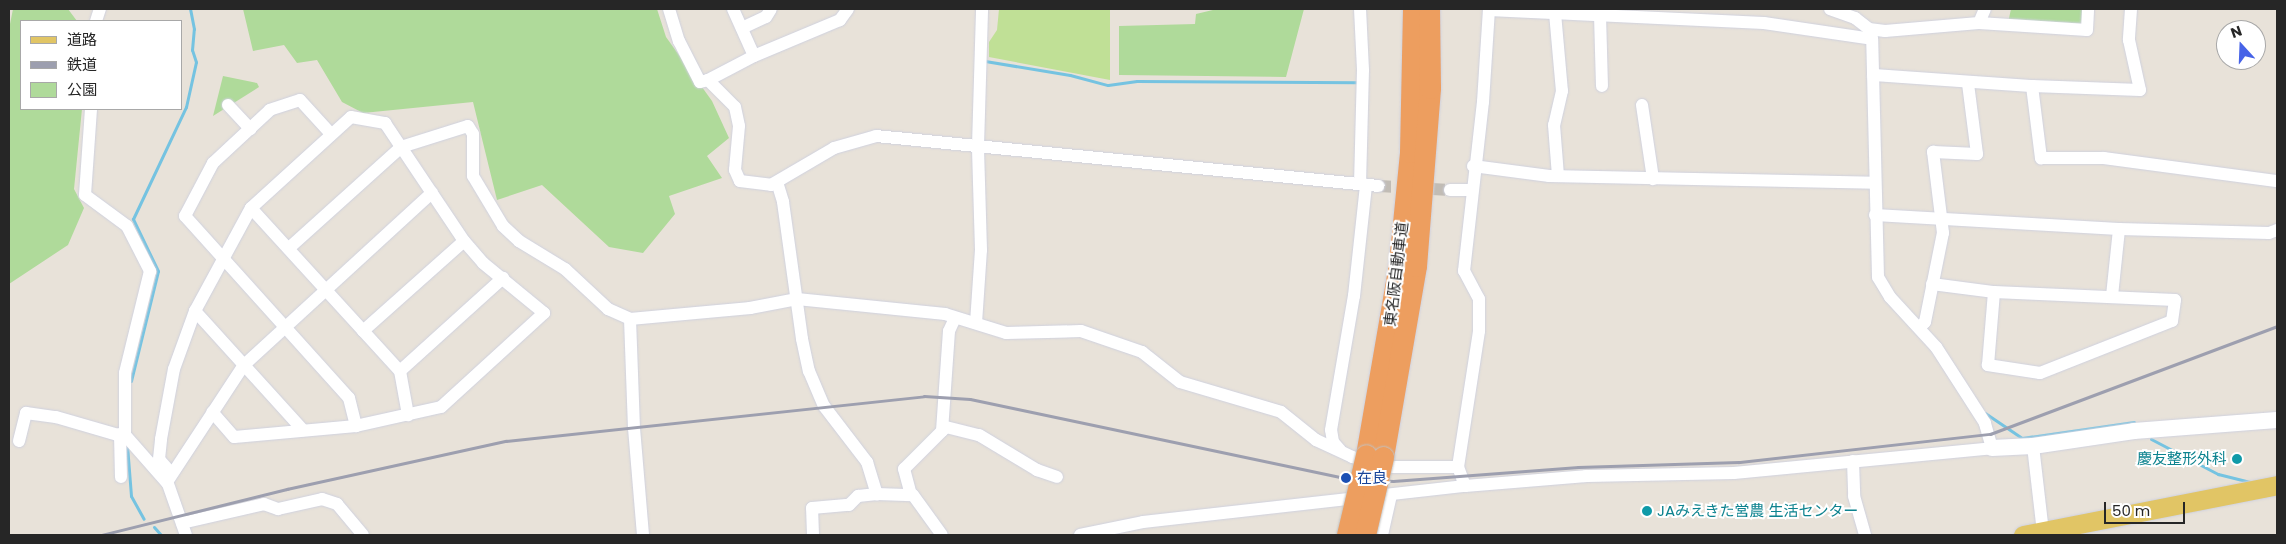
<!DOCTYPE html>
<meta charset="utf-8">
<style>
body{margin:0}
#map{position:relative;width:2286px;height:544px;overflow:hidden;background:#e8e2d9;font-family:Poppins,"Noto Sans JP",sans-serif}
div>[style]{position:absolute}
[style*='--x']{left:calc(var(--x)*1px);top:calc(var(--y)*1px);width:calc(var(--w)*1px);rotate:calc(var(--a)*1deg)}
.green>*{inset:0;background:#afda9a}
.pitch>*{inset:0;background:#c0e096}
.stream>*{height:3px;margin:-1.5px;padding:0 1.5px;transform-origin:1.5px;border-radius:1.5px;background:#75c3e1}
.street-tunnel>*{height:12px;margin-top:-6px;transform-origin:0;background:repeating-linear-gradient(90deg,#c1bcb5 0 12px,transparent 0 18px)}
.roads{filter:drop-shadow(0 0 1px #cfd1de) drop-shadow(0 0 1px #cfd1de)}
.street>*{height:12px;margin:-6px;padding:0 6px;transform-origin:6px;border-radius:6px;background:#fff}
.secondary>*{height:16px;margin:-8px;padding:0 8px;transform-origin:8px;border-radius:8px;background:#fff}
.primary>*{height:19px;margin:-9.5px;padding:0 9.5px;transform-origin:9.5px;border-radius:9.5px;background:#e1c565}
.highway>*{height:21px;margin:-10.5px;padding:0 10.5px;transform-origin:10.5px;border-radius:10.5px;background:#ed9e5f}
.rail>*{height:3px;margin:-1.5px;padding:0 1.5px;transform-origin:1.5px;border-radius:1.5px;background:#9d9faf}
.bridges{filter:drop-shadow(0 0 1px #c2c2c2) drop-shadow(0 0 1px #c2c2c2)}
.highway-bridge>*{height:21px;margin:-10.5px;padding:0 10.5px;transform-origin:10.5px;border-radius:10.5px;background:#ed9e5f}
.dots>*{width:14px;height:14px;translate:-50% -50%;box-sizing:border-box;border:2px solid #fff;border-radius:50%}
span{translate:-50% -50%;white-space:nowrap;text-align:center;line-height:1.15;-webkit-text-stroke:4px #fff;paint-order:stroke}
.street-label{font-size:15px;color:#262626}
.culture-label{font-size:15px;color:#0d838f}
.right{translate:-100% -50%;text-align:right}
.left{translate:0 -50%;text-align:left}
.transit-label{font-size:15px;color:#164399}
.frame{position:absolute;inset:0;border:10px solid #262626;pointer-events:none}
.legend{position:absolute;left:20px;top:20px;width:162px;height:90px;box-sizing:border-box;background:#fff;border:1px solid #a8a8a8;margin:0;padding:6px 9px;list-style:none;font-size:15px;color:#262626}
.legend li{display:flex;align-items:center;gap:10px;height:25px}
.legend b{width:25px;border:1px solid #a8a8a8}
.north{position:absolute;left:2216px;top:20px;width:50px;height:50px;box-sizing:border-box;background:#fff;border:1px solid #a8a8a8;border-radius:50%;rotate:340deg;font-size:14px;font-weight:700;line-height:20px;text-align:center;color:#262626}
.north::after{content:'';display:block;margin:auto;width:18px;height:22px;background:#4763e7;clip-path:polygon(50% 0,100% 100%,50% 72%,0 100%)}
.scale{position:absolute;left:2104px;top:502px;width:81px;height:22px;box-sizing:border-box;border:2px solid #262626;border-top:0;padding-left:6px;font-size:15px;line-height:18px;white-space:nowrap;color:#262626;-webkit-text-stroke:4px #fff;paint-order:stroke}
</style>
<div id="map">
<div class="green">
<i style="clip-path:polygon(13px 9px,68px 9px,77px 21px,21px 21px,21px 109px,82px 109px,74px 189px,84px 208px,68px 245px,9px 284px,9px 29px)"></i>
<i style="clip-path:polygon(243px 9px,657px 9px,666px 37px,712px 101px,729px 138px,707px 156px,722px 178px,669px 196px,675px 214px,643px 253px,609px 247px,542px 185px,497px 200px,473px 102px,363px 113px,342px 102px,317px 60px,297px 63px,284px 45px,253px 51px)"></i>
<i style="clip-path:polygon(1217px 9px,1304px 9px,1286px 77px,1119px 75px,1119px 26px,1195px 24px,1196px 14px)"></i>
<i style="clip-path:polygon(2011px 9px,2087px 9px,2086px 28px,2008px 23px)"></i>
<i style="clip-path:polygon(223px 76px,257px 83px,259px 87px,213px 116px)"></i>
</div>
<div class="pitch">
<i style="clip-path:polygon(999px 9px,1110px 9px,1110px 80px,989px 57px,989px 42px,997px 30px)"></i>
</div>
<div class="stream">
<i style="--x:985;--y:61;--w:86;--a:9.4"></i>
<i style="--x:1070;--y:75;--w:39;--a:15"></i>
<i style="--x:1108;--y:85;--w:29;--a:-8"></i>
<i style="--x:1137;--y:81;--w:220;--a:0.3"></i>
<i style="--x:131;--y:381;--w:113;--a:-76.2"></i>
<i style="--x:158;--y:271;--w:58;--a:-115.7"></i>
<i style="--x:133;--y:219;--w:124;--a:-64.7"></i>
<i style="--x:186;--y:107;--w:46;--a:-77.5"></i>
<i style="--x:196;--y:62;--w:13;--a:-108"></i>
<i style="--x:192;--y:50;--w:21;--a:-85"></i>
<i style="--x:194;--y:29;--w:20;--a:-101"></i>
<i style="--x:1985;--y:413;--w:45;--a:34"></i>
<i style="--x:2022;--y:438;--w:113;--a:-8.1"></i>
<i style="--x:2151;--y:439;--w:76;--a:27.6"></i>
<i style="--x:2218;--y:474;--w:33;--a:14"></i>
<i style="--x:127;--y:445;--w:51;--a:85.5"></i>
<i style="--x:131;--y:496;--w:26;--a:61"></i>
<i style="--x:154;--y:527;--w:11;--a:49"></i>
</div>
<div class="street-tunnel">
<i style="--x:1379;--y:186;--w:71;--a:3.2"></i>
</div>
<div class="roads">
<div class="street">
<i style="--x:669;--y:9;--w:34;--a:73"></i>
<i style="--x:679;--y:41;--w:46;--a:62.9"></i>
<i style="--x:700;--y:82;--w:8;--a:-14"></i>
<i style="--x:733;--y:9;--w:51;--a:65.9"></i>
<i style="--x:848;--y:9;--w:14;--a:126"></i>
<i style="--x:840;--y:20;--w:93;--a:157.3"></i>
<i style="--x:754;--y:56;--w:52;--a:152.4"></i>
<i style="--x:708;--y:80;--w:38;--a:45"></i>
<i style="--x:735;--y:107;--w:19;--a:78"></i>
<i style="--x:739;--y:126;--w:44;--a:95.2"></i>
<i style="--x:735;--y:170;--w:12;--a:66"></i>
<i style="--x:740;--y:181;--w:31;--a:7"></i>
<i style="--x:771;--y:185;--w:73;--a:-30.4"></i>
<i style="--x:834;--y:148;--w:44;--a:-15.9"></i>
<i style="--x:876;--y:136;--w:505;--a:5.68"></i>
<i style="--x:1830;--y:9;--w:27;--a:20"></i>
<i style="--x:1855;--y:18;--w:18;--a:38"></i>
<i style="--x:1869;--y:29;--w:16;--a:7"></i>
<i style="--x:1885;--y:31;--w:94;--a:-4.9"></i>
<i style="--x:1979;--y:23;--w:15;--a:-67"></i>
<i style="--x:2131;--y:9;--w:31;--a:94"></i>
<i style="--x:2129;--y:40;--w:51;--a:77.6"></i>
<i style="--x:2140;--y:90;--w:108;--a:-177.9"></i>
<i style="--x:2032;--y:86;--w:73;--a:82.9"></i>
<i style="--x:2041;--y:158;--w:63;--a:0"></i>
<i style="--x:2104;--y:158;--w:175;--a:7.6"></i>
<i style="--x:1489;--y:10;--w:275;--a:2.7"></i>
<i style="--x:1764;--y:23;--w:109;--a:8.4"></i>
<i style="--x:1555;--y:13;--w:78;--a:84.9"></i>
<i style="--x:1562;--y:91;--w:35;--a:103"></i>
<i style="--x:1554;--y:125;--w:51;--a:85.5"></i>
<i style="--x:1600;--y:15;--w:71;--a:88.4"></i>
<i style="--x:96;--y:21;--w:13;--a:-72"></i>
<i style="--x:1979;--y:23;--w:108;--a:3.7"></i>
<i style="--x:2087;--y:30;--w:21;--a:-87"></i>
<i style="--x:742;--y:28;--w:26;--a:-25"></i>
<i style="--x:766;--y:17;--w:9;--a:-58"></i>
<i style="--x:1873;--y:75;--w:159;--a:4"></i>
<i style="--x:228;--y:105;--w:33;--a:47"></i>
<i style="--x:1642;--y:105;--w:75;--a:81.5"></i>
<i style="--x:91;--y:109;--w:86;--a:94"></i>
<i style="--x:85;--y:195;--w:52;--a:36.4"></i>
<i style="--x:127;--y:226;--w:51;--a:62.9"></i>
<i style="--x:150;--y:271;--w:105;--a:103.8"></i>
<i style="--x:125;--y:373;--w:62;--a:90"></i>
<i style="--x:125;--y:435;--w:65;--a:48.7"></i>
<i style="--x:168;--y:484;--w:54;--a:70.6"></i>
<i style="--x:331;--y:134;--w:46;--a:-132.4"></i>
<i style="--x:300;--y:100;--w:32;--a:162"></i>
<i style="--x:270;--y:110;--w:78;--a:137.1"></i>
<i style="--x:213;--y:163;--w:60;--a:117.8"></i>
<i style="--x:185;--y:216;--w:245;--a:48"></i>
<i style="--x:349;--y:398;--w:29;--a:76"></i>
<i style="--x:1473;--y:166;--w:77;--a:7.5"></i>
<i style="--x:1549;--y:176;--w:326;--a:1.2"></i>
<i style="--x:777;--y:182;--w:21;--a:73"></i>
<i style="--x:783;--y:202;--w:138;--a:82.1"></i>
<i style="--x:802;--y:339;--w:33;--a:78"></i>
<i style="--x:809;--y:371;--w:38;--a:67"></i>
<i style="--x:824;--y:406;--w:71;--a:52.5"></i>
<i style="--x:867;--y:462;--w:34;--a:73"></i>
<i style="--x:1360;--y:184;--w:114;--a:-88.5"></i>
<i style="--x:1363;--y:70;--w:61;--a:-92.8"></i>
<i style="--x:1450;--y:190;--w:21;--a:0"></i>
<i style="--x:251;--y:208;--w:221;--a:47.6"></i>
<i style="--x:400;--y:371;--w:45;--a:79.7"></i>
<i style="--x:1875;--y:215;--w:244;--a:3.3"></i>
<i style="--x:2119;--y:229;--w:150;--a:1.5"></i>
<i style="--x:2269;--y:233;--w:9;--a:-21"></i>
<i style="--x:289;--y:248;--w:151;--a:-42"></i>
<i style="--x:401;--y:147;--w:70;--a:-17.4"></i>
<i style="--x:468;--y:126;--w:9;--a:58"></i>
<i style="--x:473;--y:134;--w:42;--a:90"></i>
<i style="--x:473;--y:176;--w:58;--a:59"></i>
<i style="--x:503;--y:226;--w:22;--a:43"></i>
<i style="--x:519;--y:241;--w:54;--a:31.3"></i>
<i style="--x:565;--y:269;--w:59;--a:42.9"></i>
<i style="--x:608;--y:309;--w:24;--a:24"></i>
<i style="--x:630;--y:319;--w:121;--a:-5.2"></i>
<i style="--x:750;--y:308;--w:48;--a:-10.8"></i>
<i style="--x:797;--y:299;--w:149;--a:5.8"></i>
<i style="--x:945;--y:314;--w:64;--a:17.3"></i>
<i style="--x:1006;--y:333;--w:75;--a:-1.5"></i>
<i style="--x:1081;--y:331;--w:65;--a:19"></i>
<i style="--x:1142;--y:352;--w:48;--a:38.3"></i>
<i style="--x:1180;--y:382;--w:105;--a:16.5"></i>
<i style="--x:1281;--y:412;--w:45;--a:38.7"></i>
<i style="--x:1316;--y:440;--w:40;--a:25"></i>
<i style="--x:1352;--y:457;--w:41;--a:14"></i>
<i style="--x:1392;--y:467;--w:66;--a:0"></i>
<i style="--x:1932;--y:284;--w:63;--a:7.4"></i>
<i style="--x:1994;--y:292;--w:181;--a:2.5"></i>
<i style="--x:2175;--y:300;--w:21;--a:98"></i>
<i style="--x:2172;--y:321;--w:142;--a:158.5"></i>
<i style="--x:2040;--y:373;--w:53;--a:-171.3"></i>
<i style="--x:1988;--y:365;--w:73;--a:-85.3"></i>
<i style="--x:2112;--y:296;--w:67;--a:-84"></i>
<i style="--x:195;--y:311;--w:161;--a:47.8"></i>
<i style="--x:630;--y:319;--w:109;--a:87.9"></i>
<i style="--x:634;--y:428;--w:107;--a:85.2"></i>
<i style="--x:976;--y:323;--w:73;--a:-86.1"></i>
<i style="--x:981;--y:250;--w:104;--a:-91.7"></i>
<i style="--x:978;--y:146;--w:137;--a:-88.3"></i>
<i style="--x:1920;--y:327;--w:7;--a:-45"></i>
<i style="--x:1925;--y:322;--w:91;--a:-78.6"></i>
<i style="--x:1943;--y:233;--w:82;--a:-97"></i>
<i style="--x:1933;--y:152;--w:44;--a:2.6"></i>
<i style="--x:1977;--y:154;--w:71;--a:-97.3"></i>
<i style="--x:363;--y:331;--w:135;--a:-41.7"></i>
<i style="--x:400;--y:371;--w:139;--a:-42.1"></i>
<i style="--x:942;--y:431;--w:100;--a:-86"></i>
<i style="--x:949;--y:331;--w:14;--a:-65"></i>
<i style="--x:120;--y:434;--w:43;--a:88.7"></i>
<i style="--x:19;--y:441;--w:29;--a:-76"></i>
<i style="--x:26;--y:413;--w:30;--a:8"></i>
<i style="--x:56;--y:417;--w:65;--a:16.2"></i>
<i style="--x:118;--y:435;--w:6;--a:-9"></i>
<i style="--x:2033;--y:446;--w:87;--a:83.4"></i>
<i style="--x:1340;--y:450;--w:11;--a:-131"></i>
<i style="--x:1333;--y:442;--w:12;--a:-99"></i>
<i style="--x:1331;--y:430;--w:136;--a:-80.3"></i>
<i style="--x:1354;--y:296;--w:112;--a:-83.8"></i>
<i style="--x:1853;--y:461;--w:35;--a:88"></i>
<i style="--x:1854;--y:496;--w:41;--a:74.2"></i>
<i style="--x:171;--y:473;--w:18;--a:-131"></i>
<i style="--x:159;--y:459;--w:20;--a:-84"></i>
<i style="--x:161;--y:439;--w:71;--a:-79.5"></i>
<i style="--x:174;--y:369;--w:62;--a:-70.1"></i>
<i style="--x:195;--y:311;--w:117;--a:-61.5"></i>
<i style="--x:251;--y:208;--w:135;--a:-42.3"></i>
<i style="--x:351;--y:117;--w:35;--a:10"></i>
<i style="--x:385;--y:123;--w:142;--a:56.2"></i>
<i style="--x:464;--y:241;--w:29;--a:49"></i>
<i style="--x:483;--y:263;--w:79;--a:39.3"></i>
<i style="--x:544;--y:313;--w:139;--a:137.6"></i>
<i style="--x:441;--y:407;--w:87;--a:167.4"></i>
<i style="--x:356;--y:426;--w:122;--a:174.8"></i>
<i style="--x:234;--y:437;--w:33;--a:-131"></i>
<i style="--x:169;--y:479;--w:136;--a:-56.7"></i>
<i style="--x:244;--y:365;--w:255;--a:-42.5"></i>
<i style="--x:1465;--y:486;--w:20;--a:-110"></i>
<i style="--x:1458;--y:467;--w:138;--a:-81.2"></i>
<i style="--x:1479;--y:331;--w:32;--a:-90"></i>
<i style="--x:1479;--y:299;--w:32;--a:-118"></i>
<i style="--x:1464;--y:271;--w:170;--a:-83.6"></i>
<i style="--x:1483;--y:102;--w:93;--a:-86.3"></i>
<i style="--x:911;--y:495;--w:27;--a:-105"></i>
<i style="--x:904;--y:469;--w:59;--a:-45"></i>
<i style="--x:946;--y:427;--w:34;--a:14"></i>
<i style="--x:979;--y:435;--w:68;--a:31.1"></i>
<i style="--x:1037;--y:470;--w:21;--a:19"></i>
<i style="--x:182;--y:523;--w:84;--a:-13"></i>
<i style="--x:264;--y:504;--w:15;--a:20"></i>
<i style="--x:278;--y:509;--w:45;--a:-12.8"></i>
<i style="--x:322;--y:499;--w:16;--a:18"></i>
<i style="--x:337;--y:504;--w:40;--a:50"></i>
<i style="--x:813;--y:535;--w:27;--a:-92"></i>
<i style="--x:812;--y:508;--w:37;--a:-5"></i>
<i style="--x:849;--y:505;--w:13;--a:-45"></i>
<i style="--x:858;--y:496;--w:19;--a:-6"></i>
<i style="--x:877;--y:494;--w:36;--a:2"></i>
<i style="--x:913;--y:495;--w:49;--a:54.1"></i>
<i style="--x:1080;--y:535;--w:64;--a:-11.7"></i>
<i style="--x:1143;--y:522;--w:324;--a:-6.4"></i>
<i style="--x:1465;--y:486;--w:122;--a:-4.7"></i>
<i style="--x:1587;--y:476;--w:147;--a:-1.2"></i>
<i style="--x:1734;--y:473;--w:259;--a:-5.5"></i>
<i style="--x:1992;--y:448;--w:26;--a:-106"></i>
<i style="--x:1985;--y:423;--w:90;--a:-122.8"></i>
<i style="--x:1936;--y:347;--w:68;--a:-132.6"></i>
<i style="--x:1890;--y:297;--w:23;--a:-121"></i>
<i style="--x:1878;--y:277;--w:238;--a:-91.4"></i>
<i style="--x:1872;--y:39;--w:10;--a:-107"></i>
<i style="--x:1382;--y:535;--w:41;--a:-77.3"></i>
</div>
<div class="secondary">
<i style="--x:1992;--y:448;--w:41;--a:-2.8"></i>
<i style="--x:2033;--y:446;--w:102;--a:-8.4"></i>
<i style="--x:2134;--y:431;--w:143;--a:-4.4"></i>
</div>
<div class="primary">
<i style="--x:2023;--y:535;--w:259;--a:-11.1"></i>
</div>
<div class="highway">
<i style="--x:1366;--y:455;--w:195;--a:-80.2"></i>
<i style="--x:1399;--y:263;--w:112;--a:-84.3"></i>
<i style="--x:1410;--y:152;--w:143;--a:-88.8"></i>
<i style="--x:1383;--y:457;--w:194;--a:-80.2"></i>
<i style="--x:1416;--y:266;--w:179;--a:-85.5"></i>
<i style="--x:1430;--y:88;--w:79;--a:-90.7"></i>
</div>
</div>
<div class="rail">
<i style="--x:101;--y:535;--w:192;--a:-13.9"></i>
<i style="--x:287;--y:489;--w:224;--a:-12.4"></i>
<i style="--x:506;--y:441;--w:420;--a:-6.1"></i>
<i style="--x:924;--y:396;--w:46;--a:3.7"></i>
<i style="--x:970;--y:399;--w:384;--a:11.9"></i>
<i style="--x:1346;--y:478;--w:47;--a:3.7"></i>
<i style="--x:1393;--y:481;--w:186;--a:-4.3"></i>
<i style="--x:1578;--y:467;--w:161;--a:-1.8"></i>
<i style="--x:1739;--y:462;--w:253;--a:-6.4"></i>
<i style="--x:1990;--y:434;--w:307;--a:-20.6"></i>
</div>
<div class="bridges">
<div class="highway-bridge">
<i style="--x:1347;--y:535;--w:82;--a:-76.6"></i>
<i style="--x:1365;--y:535;--w:80;--a:-77"></i>
</div>
</div>
<div class="dots">
<i style="left:2237px;top:459px;background:#0f9aa8"></i>
<i style="left:1346px;top:478px;background:#1a4fb4"></i>
<i style="left:1647px;top:511px;background:#0f9aa8"></i>
</div>
<div class="street-label">
<span style="left:1396px;top:274px;rotate:-83deg">東名阪自動車道</span>
</div>
<div class="culture-label">
<span class="right" style="left:2227px;top:459px">慶友整形外科</span>
<span class="left" style="left:1657px;top:511px">JAみえきた営農 生活センター</span>
</div>
<div class="transit-label">
<span class="left" style="left:1357px;top:478px">在良</span>
</div>
<div class="frame"></div>
<ul class="legend">
<li><b style="height:6px;background:#e1c565"></b>道路</li>
<li><b style="height:6px;background:#9d9faf"></b>鉄道</li>
<li><b style="height:14px;background:#afda9a"></b>公園</li>
</ul>
<div class="north">N</div>
<div class="scale">50 m</div>
</div>
